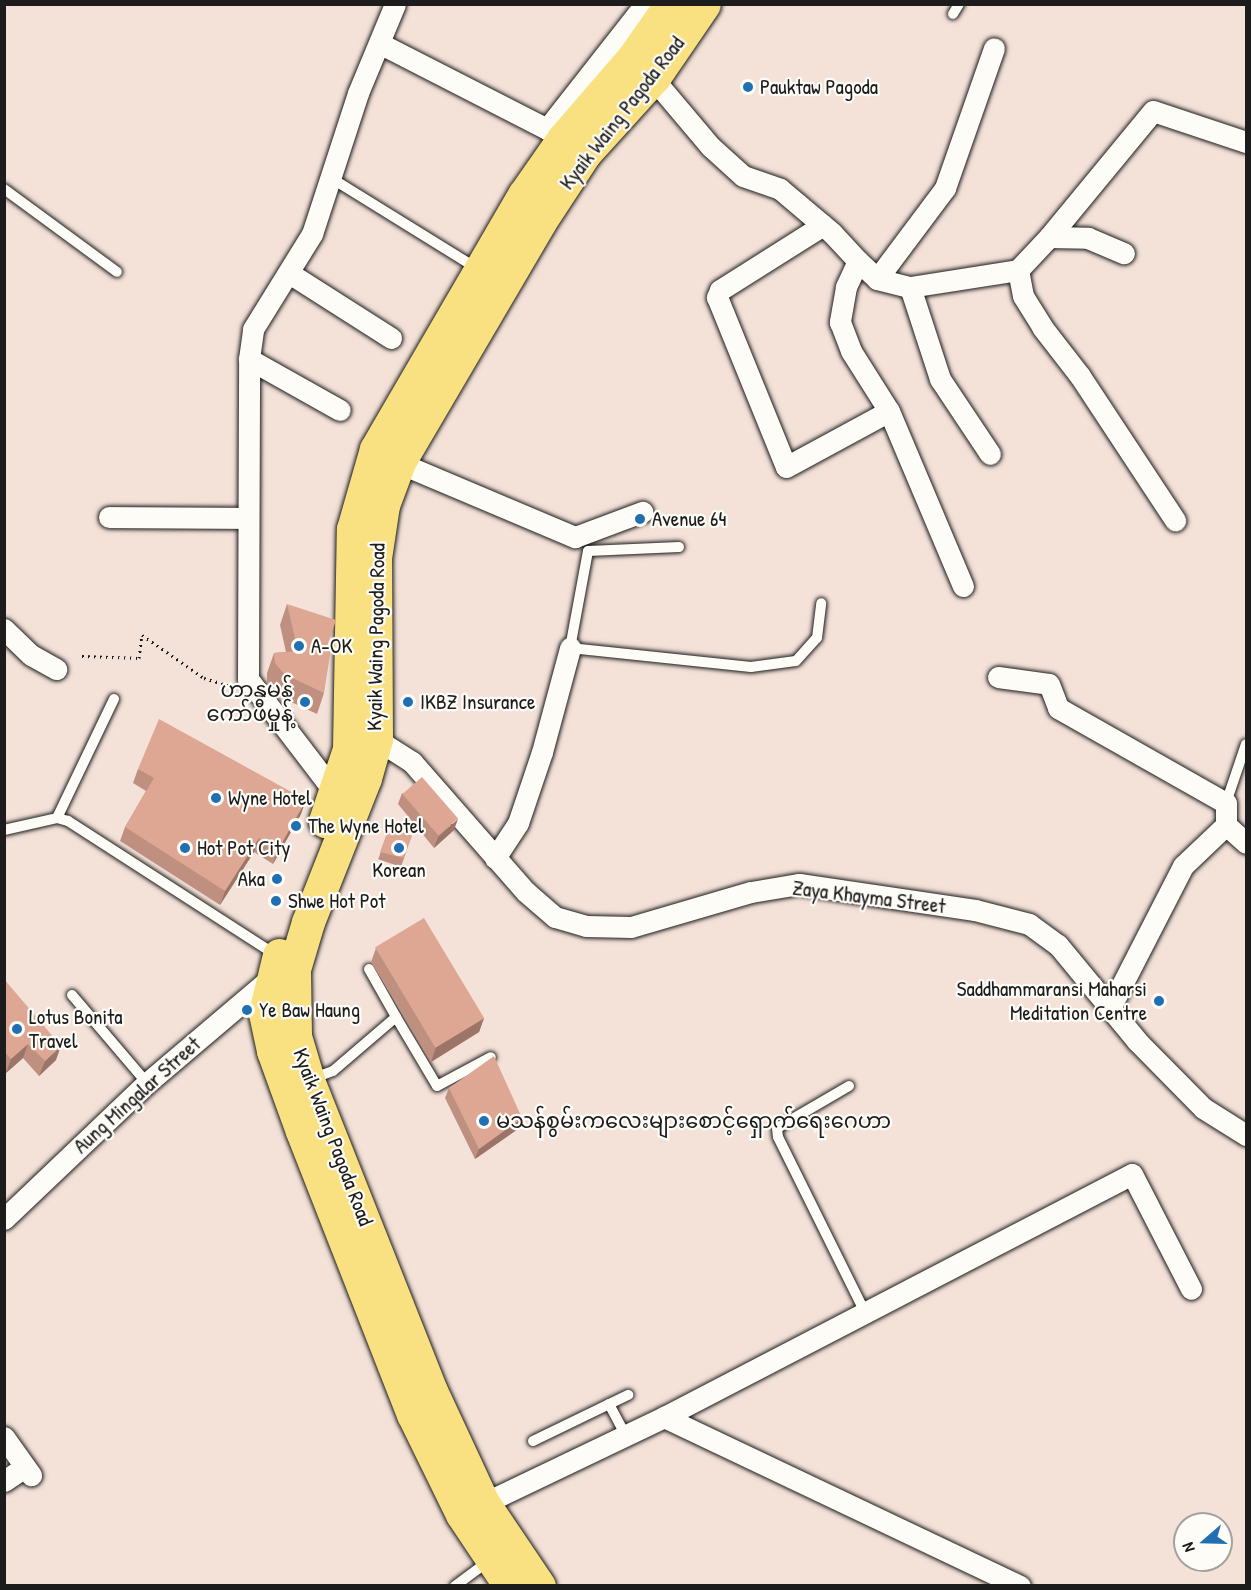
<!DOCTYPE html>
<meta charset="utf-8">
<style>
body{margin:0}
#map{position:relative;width:1251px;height:1590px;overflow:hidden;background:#f4e2d9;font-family:"Patrick Hand","Noto Sans Myanmar",sans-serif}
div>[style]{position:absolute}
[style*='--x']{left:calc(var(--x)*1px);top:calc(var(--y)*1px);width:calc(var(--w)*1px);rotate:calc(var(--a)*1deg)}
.path>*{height:3px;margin-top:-1.5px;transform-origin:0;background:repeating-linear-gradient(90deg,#1c1c1c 0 1.5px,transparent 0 6px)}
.roads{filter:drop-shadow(0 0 2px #1c1c1c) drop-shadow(0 0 2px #1c1c1c)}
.lane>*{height:10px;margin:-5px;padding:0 5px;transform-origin:5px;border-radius:5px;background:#fdfcf7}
.street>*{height:21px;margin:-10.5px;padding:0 10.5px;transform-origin:10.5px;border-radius:10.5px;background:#fdfcf7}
.primary>*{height:33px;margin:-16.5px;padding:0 16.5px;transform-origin:16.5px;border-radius:16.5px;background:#f9e181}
.wall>*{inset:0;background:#bf907f;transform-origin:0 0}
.shaded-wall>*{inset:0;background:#9b7568}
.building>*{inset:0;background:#dea794;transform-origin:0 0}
.dots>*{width:16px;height:16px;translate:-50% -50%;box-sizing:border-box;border:3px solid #fdfcf7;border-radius:50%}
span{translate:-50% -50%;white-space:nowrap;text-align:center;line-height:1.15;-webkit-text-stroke:4.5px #fdfcf7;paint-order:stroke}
.poi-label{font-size:21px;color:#1c1c1c}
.left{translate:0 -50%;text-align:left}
.right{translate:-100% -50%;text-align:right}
.street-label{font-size:21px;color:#1c1c1c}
.frame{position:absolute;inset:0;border:6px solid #1c1c1c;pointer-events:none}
.north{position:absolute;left:1173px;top:1512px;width:60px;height:60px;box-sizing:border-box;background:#fdfcf7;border:2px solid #a3a29f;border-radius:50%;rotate:250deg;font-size:16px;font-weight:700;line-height:24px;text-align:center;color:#1c1c1c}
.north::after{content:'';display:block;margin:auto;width:21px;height:27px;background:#1f6fb2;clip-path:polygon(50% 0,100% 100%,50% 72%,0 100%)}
</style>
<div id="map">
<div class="path">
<i style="--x:82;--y:656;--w:57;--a:2"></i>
<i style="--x:139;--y:658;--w:23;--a:-83"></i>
<i style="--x:142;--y:635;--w:75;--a:34.7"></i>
<i style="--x:204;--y:678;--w:27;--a:17"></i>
</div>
<div class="roads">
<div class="lane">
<i style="--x:953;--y:14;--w:12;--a:-59"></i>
<i style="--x:331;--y:178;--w:171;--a:31.8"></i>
<i style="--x:4;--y:189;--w:140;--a:36.3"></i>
<i style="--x:679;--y:547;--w:91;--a:177.5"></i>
<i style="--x:588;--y:551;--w:99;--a:100.5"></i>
<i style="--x:570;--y:648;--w:182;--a:6"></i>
<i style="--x:751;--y:667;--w:45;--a:-7.6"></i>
<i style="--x:796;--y:661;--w:31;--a:-48"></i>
<i style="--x:817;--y:638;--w:35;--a:-83"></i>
<i style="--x:1226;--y:803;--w:62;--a:-71.3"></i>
<i style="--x:57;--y:818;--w:132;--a:-64.4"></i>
<i style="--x:4;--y:830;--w:54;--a:-12.8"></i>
<i style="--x:57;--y:818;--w:11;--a:15"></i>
<i style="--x:68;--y:821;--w:247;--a:32.8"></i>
<i style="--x:369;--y:969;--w:55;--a:60.6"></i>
<i style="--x:72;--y:995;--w:116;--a:49.6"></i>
<i style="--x:311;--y:1079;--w:23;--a:-20"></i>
<i style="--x:333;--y:1071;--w:83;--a:-40.6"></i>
<i style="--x:396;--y:1017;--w:80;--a:59.3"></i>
<i style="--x:437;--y:1086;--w:61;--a:-28.2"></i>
<i style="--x:849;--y:1086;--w:83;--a:149.7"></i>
<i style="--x:777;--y:1128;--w:9;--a:84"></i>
<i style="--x:778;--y:1137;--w:195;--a:63.6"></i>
<i style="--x:609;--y:1404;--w:34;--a:62"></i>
<i style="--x:533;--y:1441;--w:106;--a:-25.8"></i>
<i style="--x:455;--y:1586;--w:44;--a:-36.6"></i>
</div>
<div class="street">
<i style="--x:379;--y:43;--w:189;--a:27.1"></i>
<i style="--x:547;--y:129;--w:159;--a:-51.9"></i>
<i style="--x:645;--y:69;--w:102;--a:49.8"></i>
<i style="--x:711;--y:147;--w:43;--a:42.2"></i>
<i style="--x:743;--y:176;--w:39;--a:19"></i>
<i style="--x:780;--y:189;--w:68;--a:40.2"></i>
<i style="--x:832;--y:233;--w:38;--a:47"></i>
<i style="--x:858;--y:261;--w:29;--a:115"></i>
<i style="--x:846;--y:287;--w:36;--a:100"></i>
<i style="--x:840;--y:322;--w:31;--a:69"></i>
<i style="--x:851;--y:351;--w:71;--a:57.7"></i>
<i style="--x:889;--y:411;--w:190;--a:67.1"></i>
<i style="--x:823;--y:225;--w:122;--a:147.7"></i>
<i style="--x:720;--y:290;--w:8;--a:113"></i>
<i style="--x:717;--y:297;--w:183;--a:67.9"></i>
<i style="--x:786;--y:467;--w:117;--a:-28.5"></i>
<i style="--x:1049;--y:237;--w:163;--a:-50.5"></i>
<i style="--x:1153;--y:111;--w:98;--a:18.4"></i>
<i style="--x:858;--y:261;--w:26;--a:43"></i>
<i style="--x:877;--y:279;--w:34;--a:14"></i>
<i style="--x:910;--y:287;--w:109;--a:-8.9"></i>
<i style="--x:1018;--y:270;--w:26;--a:79"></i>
<i style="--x:1023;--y:296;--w:36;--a:58"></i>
<i style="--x:1042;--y:327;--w:62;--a:52.2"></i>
<i style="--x:1080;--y:376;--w:173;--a:56.6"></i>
<i style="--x:1018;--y:270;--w:45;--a:-46.8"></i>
<i style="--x:1049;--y:237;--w:39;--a:1"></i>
<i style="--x:1088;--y:238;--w:39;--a:23"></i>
<i style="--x:289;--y:273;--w:121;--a:32.5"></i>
<i style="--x:877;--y:279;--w:114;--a:-53.2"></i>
<i style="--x:945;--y:188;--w:148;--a:-70.7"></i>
<i style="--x:910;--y:287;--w:97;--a:71.9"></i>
<i style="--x:940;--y:379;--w:90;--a:56.3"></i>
<i style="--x:249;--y:359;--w:104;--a:29.3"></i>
<i style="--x:390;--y:459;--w:201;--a:22.9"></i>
<i style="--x:575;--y:537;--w:72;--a:-20.5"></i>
<i style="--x:109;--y:517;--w:139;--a:0.4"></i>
<i style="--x:4;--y:629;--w:37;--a:44"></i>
<i style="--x:31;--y:655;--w:29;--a:29"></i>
<i style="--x:998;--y:677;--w:51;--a:7.8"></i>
<i style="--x:1049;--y:684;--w:26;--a:69"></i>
<i style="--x:1058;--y:708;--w:193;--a:29.5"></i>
<i style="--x:1226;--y:803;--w:22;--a:90"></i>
<i style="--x:1226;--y:825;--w:59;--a:136.4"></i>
<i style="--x:1183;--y:866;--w:157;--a:117.2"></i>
<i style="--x:365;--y:736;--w:11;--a:15"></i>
<i style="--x:376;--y:739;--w:43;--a:32.6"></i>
<i style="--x:412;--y:762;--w:173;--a:48.8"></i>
<i style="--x:526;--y:892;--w:38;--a:41"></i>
<i style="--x:555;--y:917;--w:32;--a:16"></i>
<i style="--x:586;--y:926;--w:45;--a:1.3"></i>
<i style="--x:631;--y:927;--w:125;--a:-16.3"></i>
<i style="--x:751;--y:892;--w:49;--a:-9.5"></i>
<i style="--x:799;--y:884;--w:178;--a:8.4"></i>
<i style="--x:975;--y:910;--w:56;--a:14.5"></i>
<i style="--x:1029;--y:924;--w:36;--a:36"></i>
<i style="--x:1058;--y:945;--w:124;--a:50.5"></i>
<i style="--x:1137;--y:1041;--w:94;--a:45.4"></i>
<i style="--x:1203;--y:1108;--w:51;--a:32.1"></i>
<i style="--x:336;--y:794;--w:145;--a:-127.4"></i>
<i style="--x:248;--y:679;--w:320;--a:-89.8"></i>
<i style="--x:249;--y:359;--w:30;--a:-82"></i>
<i style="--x:253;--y:329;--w:112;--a:-58.2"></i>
<i style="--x:312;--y:234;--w:148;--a:-71.9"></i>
<i style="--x:358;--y:93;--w:96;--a:-67.4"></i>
<i style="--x:1226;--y:825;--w:27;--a:42"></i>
<i style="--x:495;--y:858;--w:42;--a:-56.7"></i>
<i style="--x:518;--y:823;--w:75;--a:-71.3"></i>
<i style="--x:542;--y:752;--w:108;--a:-74.9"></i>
<i style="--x:4;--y:1219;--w:197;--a:-43.6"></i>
<i style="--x:147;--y:1083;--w:165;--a:-40.3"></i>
<i style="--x:664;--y:1417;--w:394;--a:25.4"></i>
<i style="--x:4;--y:1437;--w:47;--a:54.6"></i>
<i style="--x:4;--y:1481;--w:25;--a:-34"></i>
<i style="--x:472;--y:1509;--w:213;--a:-25.6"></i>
<i style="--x:664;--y:1417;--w:527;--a:-27.44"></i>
<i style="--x:1132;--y:1174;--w:129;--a:62.8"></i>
</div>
<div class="primary">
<i style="--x:325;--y:821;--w:76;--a:-71.6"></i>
<i style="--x:349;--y:749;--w:220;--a:-89"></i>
<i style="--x:353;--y:529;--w:83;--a:-74"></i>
<i style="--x:376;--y:449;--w:294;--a:-59.8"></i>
<i style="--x:524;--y:195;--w:68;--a:-55.1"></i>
<i style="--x:563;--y:139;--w:107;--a:-49.2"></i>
<i style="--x:633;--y:58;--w:66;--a:-54.9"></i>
<i style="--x:279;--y:955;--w:60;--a:103.6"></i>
<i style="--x:265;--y:1013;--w:39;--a:78"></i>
<i style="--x:273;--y:1051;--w:85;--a:70.1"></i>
<i style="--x:302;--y:1131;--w:304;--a:68.6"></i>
<i style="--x:413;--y:1414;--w:111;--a:63.9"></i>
<i style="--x:462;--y:1514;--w:87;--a:56.3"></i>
<i style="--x:539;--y:1586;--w:100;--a:-124"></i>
<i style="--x:483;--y:1503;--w:123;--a:-114.9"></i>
<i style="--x:431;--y:1391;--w:334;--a:-111.6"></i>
<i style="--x:308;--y:1080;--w:46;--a:-106.5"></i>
<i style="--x:295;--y:1036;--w:67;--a:-90.9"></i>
<i style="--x:294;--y:969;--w:49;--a:-73.4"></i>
<i style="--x:308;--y:922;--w:155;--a:-68.4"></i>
<i style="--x:365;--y:778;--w:41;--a:-74.2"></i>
<i style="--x:376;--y:739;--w:181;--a:-90.3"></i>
<i style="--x:375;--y:558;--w:54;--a:-81.4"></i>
<i style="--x:383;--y:505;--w:46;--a:-69.6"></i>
<i style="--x:399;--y:462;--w:277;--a:-59.6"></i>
<i style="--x:539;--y:223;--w:84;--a:-56.7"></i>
<i style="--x:585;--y:153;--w:103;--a:-47.8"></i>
<i style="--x:654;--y:77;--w:88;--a:-55.6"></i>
</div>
</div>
<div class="wall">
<i style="clip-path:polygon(287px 604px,326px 650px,324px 693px,317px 714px,276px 695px,267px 683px,267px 673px,274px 653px,286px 652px,280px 625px)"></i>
<i style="clip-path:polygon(138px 769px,301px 814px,273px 864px,254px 852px,220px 905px,120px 841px,125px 827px,146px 791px,133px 783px)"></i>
<i style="clip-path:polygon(402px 793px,454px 830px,434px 848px,398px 804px)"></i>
<i style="left:389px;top:828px;width:24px;height:33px;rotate:19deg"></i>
<i style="clip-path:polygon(376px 948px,484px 1018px,479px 1032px,431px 1062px,371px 962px)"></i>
<i style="clip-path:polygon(4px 979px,56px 1060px,39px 1076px,23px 1058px,6px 1073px,4px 1071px)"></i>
<i style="clip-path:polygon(449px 1088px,518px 1129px,475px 1159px,445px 1098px)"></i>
</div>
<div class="shaded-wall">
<i style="clip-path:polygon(306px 800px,301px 814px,273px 864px,278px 850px)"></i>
<i style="clip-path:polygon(458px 819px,454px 830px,434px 848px,438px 837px)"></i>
<i style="clip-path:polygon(259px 838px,254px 852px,220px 905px,225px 891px)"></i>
<i style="clip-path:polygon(484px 1018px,479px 1032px,431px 1062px,436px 1047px)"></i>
<i style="clip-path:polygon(28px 1044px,23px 1058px,6px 1073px,11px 1059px)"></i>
<i style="clip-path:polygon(61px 1046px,56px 1060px,39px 1076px,45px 1061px)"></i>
<i style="clip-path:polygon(522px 1118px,518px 1129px,475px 1159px,479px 1149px)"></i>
</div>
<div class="building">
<i style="clip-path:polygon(287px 604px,336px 620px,326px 650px,331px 649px,324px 693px,284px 674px,275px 663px,274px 653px,298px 651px)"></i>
<i style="clip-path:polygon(159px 719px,306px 800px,278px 850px,259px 838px,225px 891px,125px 827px,154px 778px,138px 769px)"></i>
<i style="left:422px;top:777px;width:55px;height:26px;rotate:49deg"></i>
<i style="clip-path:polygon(389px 828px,412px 836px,403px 858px,380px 852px)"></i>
<i style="left:424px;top:918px;width:117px;height:57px;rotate:59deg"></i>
<i style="clip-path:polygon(4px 979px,61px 1046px,45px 1061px,28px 1044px,11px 1059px,4px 1051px)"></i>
<i style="clip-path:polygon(494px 1056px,522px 1118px,479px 1149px,449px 1088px)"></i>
</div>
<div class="dots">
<i style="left:748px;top:87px;background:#1f6fb2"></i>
<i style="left:640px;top:519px;background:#1f6fb2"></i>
<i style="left:299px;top:646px;background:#1f6fb2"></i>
<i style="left:305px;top:702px;background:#1f6fb2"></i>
<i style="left:408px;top:702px;background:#1f6fb2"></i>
<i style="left:216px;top:798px;background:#1f6fb2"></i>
<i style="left:296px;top:826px;background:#1f6fb2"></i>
<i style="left:185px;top:848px;background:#1f6fb2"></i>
<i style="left:399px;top:848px;background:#1f6fb2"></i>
<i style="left:277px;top:879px;background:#1f6fb2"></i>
<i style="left:276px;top:901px;background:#1f6fb2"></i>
<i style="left:1159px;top:1001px;background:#1f6fb2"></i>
<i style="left:247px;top:1010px;background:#1f6fb2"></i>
<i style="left:17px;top:1029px;background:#1f6fb2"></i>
<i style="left:484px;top:1121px;background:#1f6fb2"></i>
</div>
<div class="poi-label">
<span class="left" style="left:760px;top:87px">Pauktaw Pagoda</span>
<span class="left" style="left:652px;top:519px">Avenue 64</span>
<span class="left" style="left:311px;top:646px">A-OK</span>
<span class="right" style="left:293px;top:702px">ဟာနုမန်<br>ကော်ဖီမှုန့်</span>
<span class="left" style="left:420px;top:702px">IKBZ Insurance</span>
<span class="left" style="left:228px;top:798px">Wyne Hotel</span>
<span class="left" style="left:308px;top:826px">The Wyne Hotel</span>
<span class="left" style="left:197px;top:848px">Hot Pot City</span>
<span style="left:399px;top:870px">Korean</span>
<span class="right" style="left:265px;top:879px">Aka</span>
<span class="left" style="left:288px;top:901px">Shwe Hot Pot</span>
<span class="right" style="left:1147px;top:1001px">Saddhammaransi Maharsi<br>Meditation Centre</span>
<span class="left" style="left:259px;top:1010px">Ye Baw Haung</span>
<span class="left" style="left:29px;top:1029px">Lotus Bonita<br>Travel</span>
<span class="left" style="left:496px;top:1121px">မသန်စွမ်းကလေးများစောင့်ရှောက်ရေးဂေဟာ</span>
</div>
<div class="street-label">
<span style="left:622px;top:113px;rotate:-52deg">Kyaik Waing Pagoda Road</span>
<span style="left:376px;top:637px;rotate:-89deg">Kyaik Waing Pagoda Road</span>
<span style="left:869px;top:897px;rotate:7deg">Zaya Khayma Street</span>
<span style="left:137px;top:1095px;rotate:-42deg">Aung Mingalar Street</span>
<span style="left:333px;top:1137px;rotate:69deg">Kyaik Waing Pagoda Road</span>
</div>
<div class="frame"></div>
<div class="north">N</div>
</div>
